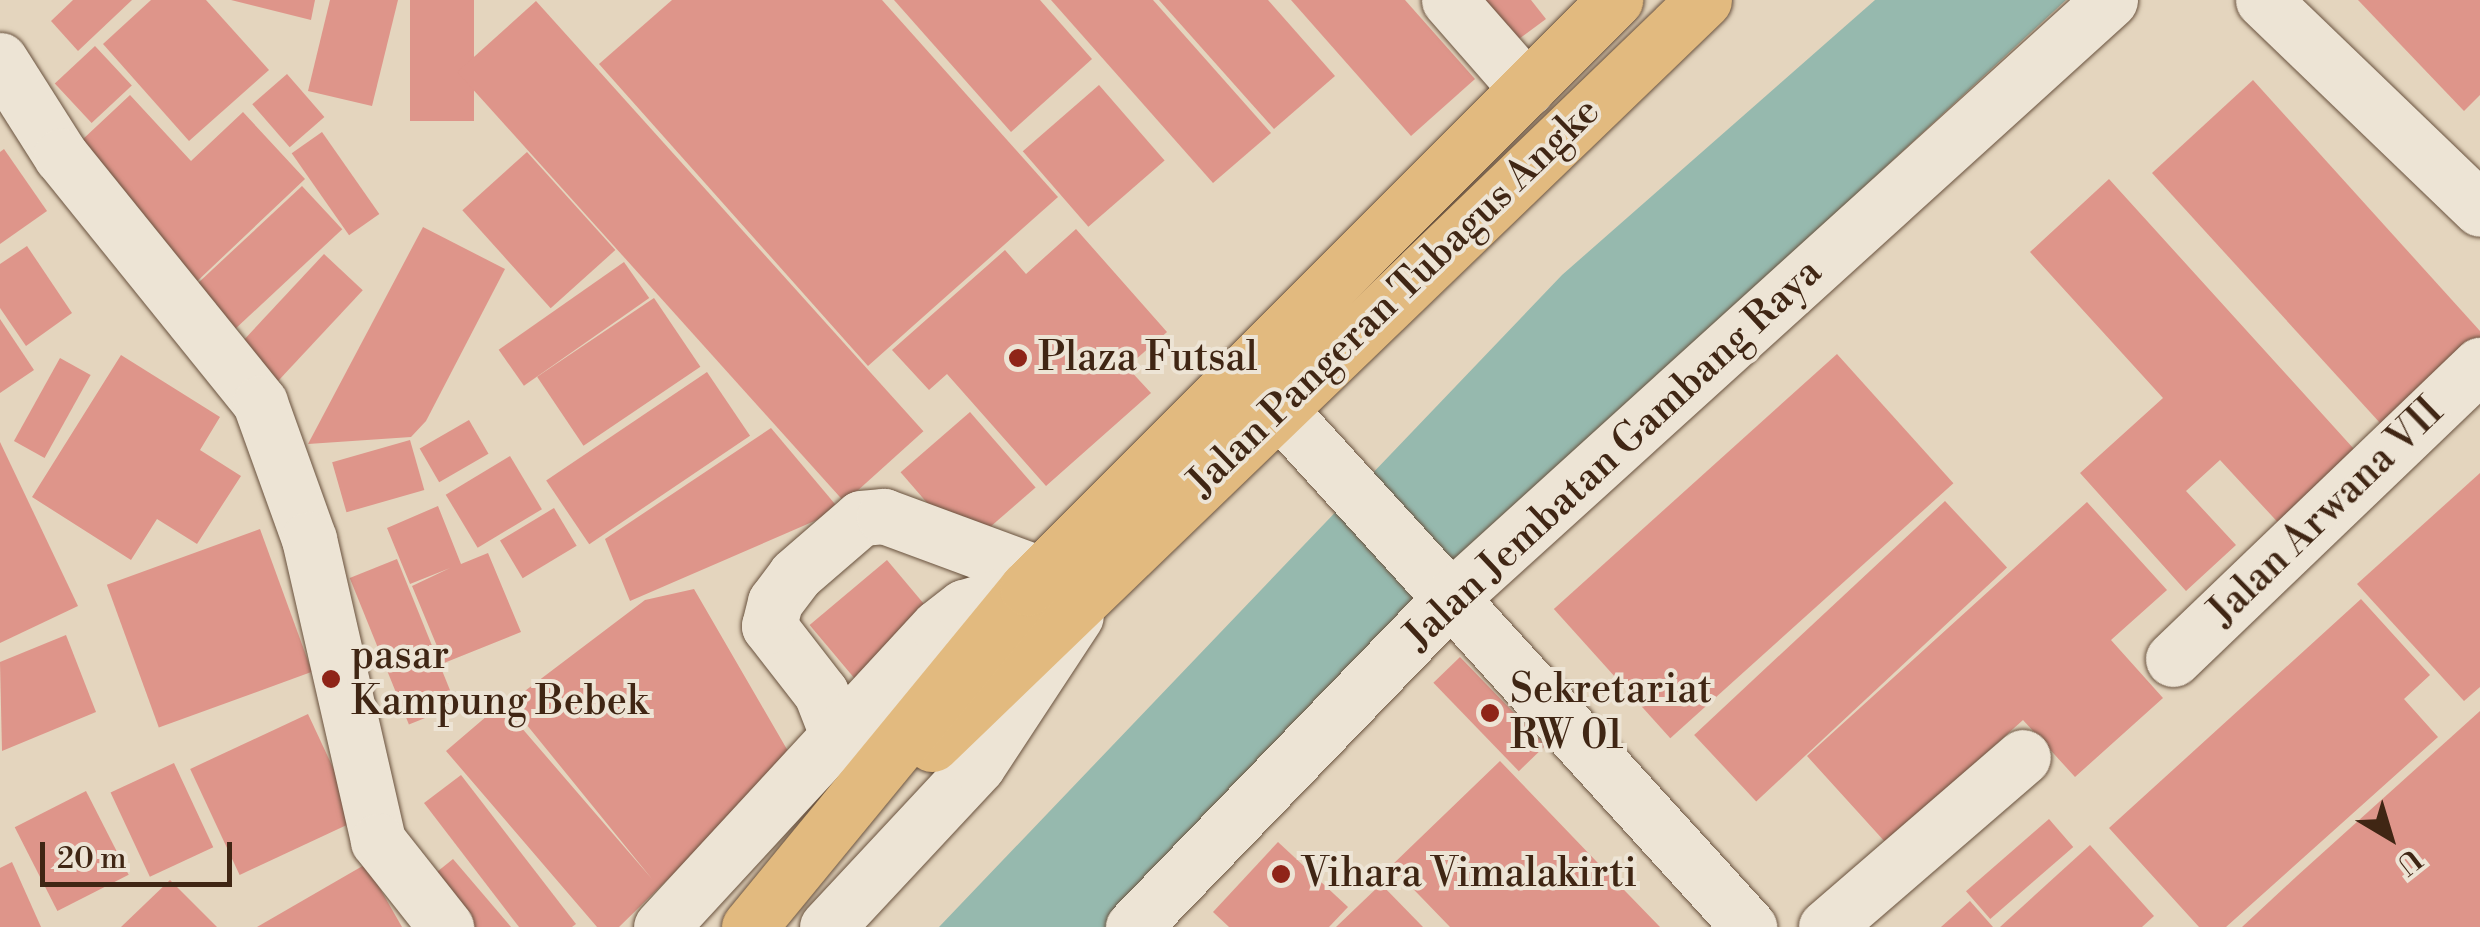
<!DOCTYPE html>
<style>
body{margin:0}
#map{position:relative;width:2480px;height:927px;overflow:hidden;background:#e4d5be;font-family:"Libre Bodoni",serif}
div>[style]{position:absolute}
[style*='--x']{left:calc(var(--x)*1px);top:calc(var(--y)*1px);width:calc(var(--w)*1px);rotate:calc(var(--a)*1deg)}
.water>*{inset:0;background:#96b9ae}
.building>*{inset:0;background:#de958a;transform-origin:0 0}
.roads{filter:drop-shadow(0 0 2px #69523e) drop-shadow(0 0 2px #69523e)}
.minor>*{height:55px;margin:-27.5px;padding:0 27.5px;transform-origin:27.5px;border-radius:27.5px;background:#ede4d5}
.major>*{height:55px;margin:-27.5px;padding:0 27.5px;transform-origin:27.5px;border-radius:27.5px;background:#e2ba7f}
.dots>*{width:28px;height:28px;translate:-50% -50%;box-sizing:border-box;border:5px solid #ede4d5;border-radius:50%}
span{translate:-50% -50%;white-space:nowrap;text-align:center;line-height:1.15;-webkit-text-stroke:8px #ede4d5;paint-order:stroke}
.street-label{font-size:40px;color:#402614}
.poi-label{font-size:40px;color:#402614}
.left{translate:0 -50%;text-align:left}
.north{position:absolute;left:2340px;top:787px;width:100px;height:100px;-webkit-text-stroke:8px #ede4d5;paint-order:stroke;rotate:142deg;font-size:28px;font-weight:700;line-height:40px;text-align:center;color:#402614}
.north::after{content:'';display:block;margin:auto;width:35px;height:45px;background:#402614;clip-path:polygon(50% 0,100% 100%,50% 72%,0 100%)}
.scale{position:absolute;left:40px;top:842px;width:192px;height:45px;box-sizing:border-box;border:5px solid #402614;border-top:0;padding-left:12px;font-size:30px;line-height:35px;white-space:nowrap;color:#402614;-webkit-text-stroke:8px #ede4d5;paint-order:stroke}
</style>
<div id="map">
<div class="water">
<i style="clip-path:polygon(1875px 0,2066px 0,1508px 516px,1107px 927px,939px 927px,1562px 275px)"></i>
</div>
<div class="building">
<i style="clip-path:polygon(73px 0,132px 0,78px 51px,51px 21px)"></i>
<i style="clip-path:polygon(151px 0,206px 0,269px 70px,189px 141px,103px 44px)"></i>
<i style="clip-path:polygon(231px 0,315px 0,311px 20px)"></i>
<i style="clip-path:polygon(330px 0,398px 0,372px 106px,308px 91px)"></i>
<i style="left:410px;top:0;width:64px;height:121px"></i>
<i style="clip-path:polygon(672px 0,882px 0,1058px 197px,868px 366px,599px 64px)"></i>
<i style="clip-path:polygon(894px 0,1040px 0,1092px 59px,1011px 132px)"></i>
<i style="clip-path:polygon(1051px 0,1153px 0,1271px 133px,1213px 183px)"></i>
<i style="clip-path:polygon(1159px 0,1268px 0,1335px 76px,1274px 129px)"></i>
<i style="clip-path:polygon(1291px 0,1405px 0,1475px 79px,1411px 136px)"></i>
<i style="clip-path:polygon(1462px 0,1531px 0,1546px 19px,1501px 52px)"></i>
<i style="clip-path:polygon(2358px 0,2480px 0,2480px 95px,2464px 111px)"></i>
<i style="left:536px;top:1px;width:579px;height:106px;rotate:48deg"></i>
<i style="left:95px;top:46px;width:54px;height:55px;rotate:47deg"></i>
<i style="left:287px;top:74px;width:57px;height:46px;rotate:49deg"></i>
<i style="clip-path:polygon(2253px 80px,2480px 331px,2480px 354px,2391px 435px,2152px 173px)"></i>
<i style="left:1099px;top:85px;width:100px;height:101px;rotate:49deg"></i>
<i style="clip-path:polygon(130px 95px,191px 161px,243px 112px,305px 179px,190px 288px,66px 155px)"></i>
<i style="left:322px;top:132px;width:100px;height:37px;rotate:55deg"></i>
<i style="clip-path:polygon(4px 149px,47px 211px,0 244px,0 152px)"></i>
<i style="left:527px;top:152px;width:132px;height:87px;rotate:48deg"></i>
<i style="clip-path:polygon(2109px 179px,2363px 459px,2285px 530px,2220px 460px,2186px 491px,2236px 545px,2186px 591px,2080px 473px,2163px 398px,2030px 252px)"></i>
<i style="left:302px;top:186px;width:59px;height:152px;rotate:47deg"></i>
<i style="clip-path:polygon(423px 227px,505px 269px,426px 421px,411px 437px,308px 444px)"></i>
<i style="clip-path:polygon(1076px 229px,1167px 332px,1127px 367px,1151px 393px,1046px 486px,947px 374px,929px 390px,892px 350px,1005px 250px,1026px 274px)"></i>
<i style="clip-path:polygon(27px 246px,72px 313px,26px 346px,0 308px,0 264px)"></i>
<i style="left:324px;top:254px;width:53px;height:130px;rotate:43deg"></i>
<i style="left:624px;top:262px;width:44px;height:153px;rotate:55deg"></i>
<i style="left:654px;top:298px;width:83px;height:141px;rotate:56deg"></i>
<i style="clip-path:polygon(0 319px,34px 370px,0 393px)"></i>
<i style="left:1837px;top:354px;width:174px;height:381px;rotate:48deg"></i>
<i style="clip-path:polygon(121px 355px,220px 417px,200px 450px,241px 476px,197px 544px,157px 519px,131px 560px,32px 497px)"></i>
<i style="left:60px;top:358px;width:35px;height:95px;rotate:29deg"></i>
<i style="left:707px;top:372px;width:77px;height:194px;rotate:56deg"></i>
<i style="left:970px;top:412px;width:100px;height:92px;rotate:49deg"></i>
<i style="left:469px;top:420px;width:39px;height:57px;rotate:60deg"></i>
<i style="clip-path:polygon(771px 428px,840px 510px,630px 601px,605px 539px)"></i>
<i style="left:410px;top:440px;width:52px;height:81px;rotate:74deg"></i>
<i style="clip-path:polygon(0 442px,78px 606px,0 643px)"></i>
<i style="left:510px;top:456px;width:62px;height:75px;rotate:59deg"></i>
<i style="clip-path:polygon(2480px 473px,2480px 687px,2464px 701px,2357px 584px)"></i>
<i style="left:1945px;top:501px;width:91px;height:343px;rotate:47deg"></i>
<i style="clip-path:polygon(2087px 502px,2167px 590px,2111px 640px,2163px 698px,2075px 777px,2023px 720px,1886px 843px,1807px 756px)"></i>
<i style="clip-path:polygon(438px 506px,461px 564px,488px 553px,521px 632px,444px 663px,412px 586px,450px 568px,410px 584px,387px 528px)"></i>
<i style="left:554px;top:508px;width:44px;height:63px;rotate:59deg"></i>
<i style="left:260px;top:529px;width:152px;height:163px;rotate:70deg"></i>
<i style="left:397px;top:559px;width:158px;height:51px;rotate:68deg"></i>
<i style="left:887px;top:560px;width:70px;height:101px;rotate:50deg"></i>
<i style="clip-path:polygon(694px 589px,792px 758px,619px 927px,597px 927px,446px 751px,501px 704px,652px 879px,509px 703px,645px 600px)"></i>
<i style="clip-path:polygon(2361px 599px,2430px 675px,2404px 699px,2438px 737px,2226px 927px,2199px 927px,2109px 828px)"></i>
<i style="clip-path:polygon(66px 635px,96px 712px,2px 751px,0 662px)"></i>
<i style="left:1460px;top:657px;width:123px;height:37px;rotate:46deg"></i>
<i style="clip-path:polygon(2480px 711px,2480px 927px,2242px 927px,2297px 876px)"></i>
<i style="left:308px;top:714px;width:117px;height:130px;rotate:65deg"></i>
<i style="clip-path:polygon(1500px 761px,1596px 861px,1660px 927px,1450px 927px,1391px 866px)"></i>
<i style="left:174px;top:763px;width:93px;height:70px;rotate:65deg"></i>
<i style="clip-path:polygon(461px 775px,576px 924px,572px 927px,519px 927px,424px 803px)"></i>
<i style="left:86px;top:791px;width:94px;height:80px;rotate:63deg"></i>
<i style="left:2049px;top:819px;width:37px;height:110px;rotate:49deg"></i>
<i style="clip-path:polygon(1278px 842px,1348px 907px,1329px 927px,1229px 927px,1213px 912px)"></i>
<i style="clip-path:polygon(2090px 845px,2154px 916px,2142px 927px,2000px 927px)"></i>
<i style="clip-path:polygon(453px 859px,511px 927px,458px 927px,422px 884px)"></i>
<i style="clip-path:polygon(12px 862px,41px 927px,0 927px,0 868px)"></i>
<i style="clip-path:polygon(366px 864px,402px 927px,257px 927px)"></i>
<i style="clip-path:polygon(170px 880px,217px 927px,121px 927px)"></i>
<i style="clip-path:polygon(1381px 884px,1423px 927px,1336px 927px)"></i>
<i style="clip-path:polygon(1970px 901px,1993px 927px,1941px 927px)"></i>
</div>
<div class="roads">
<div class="minor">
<i style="--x:1449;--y:0;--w:118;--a:48.8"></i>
<i style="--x:2263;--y:0;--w:301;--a:43.9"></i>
<i style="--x:0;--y:60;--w:114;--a:57.6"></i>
<i style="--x:61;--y:156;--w:317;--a:51.1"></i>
<i style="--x:260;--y:403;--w:145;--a:70.2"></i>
<i style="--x:309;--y:539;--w:310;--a:77.1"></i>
<i style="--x:378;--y:841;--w:110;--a:51.7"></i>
<i style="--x:1276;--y:406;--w:704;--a:47.76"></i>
<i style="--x:2173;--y:659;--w:425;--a:-43.8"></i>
<i style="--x:837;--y:734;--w:44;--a:-111.3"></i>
<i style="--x:821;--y:693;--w:85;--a:-127.8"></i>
<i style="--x:769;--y:626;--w:25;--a:-76"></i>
<i style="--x:775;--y:602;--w:34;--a:-53"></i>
<i style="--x:795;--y:575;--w:87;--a:-40.8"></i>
<i style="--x:861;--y:518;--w:23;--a:-5"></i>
<i style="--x:884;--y:516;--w:167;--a:20.3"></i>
<i style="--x:661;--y:927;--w:408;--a:-47.3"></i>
<i style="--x:938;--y:627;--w:33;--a:-38"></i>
<i style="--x:964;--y:607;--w:66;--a:-16.8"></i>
<i style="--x:827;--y:927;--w:221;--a:-47"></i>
<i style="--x:978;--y:765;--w:178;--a:-56.7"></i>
<i style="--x:1133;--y:927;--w:460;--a:-46"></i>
<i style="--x:1453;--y:596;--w:887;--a:-42.21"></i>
<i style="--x:1826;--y:927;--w:260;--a:-40.8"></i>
</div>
<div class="major">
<i style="--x:932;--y:744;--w:1072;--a:-43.94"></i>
<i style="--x:749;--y:927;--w:438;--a:-50.6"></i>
<i style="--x:1027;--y:588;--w:832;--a:-45"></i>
</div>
</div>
<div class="dots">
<i style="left:1018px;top:358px;background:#8f2418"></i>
<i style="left:331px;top:679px;background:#8f2418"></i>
<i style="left:1490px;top:713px;background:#8f2418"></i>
<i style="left:1281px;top:874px;background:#8f2418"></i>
</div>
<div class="street-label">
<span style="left:1394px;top:297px;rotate:-44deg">Jalan Pangeran Tubagus Angke</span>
<span style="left:1613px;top:454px;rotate:-43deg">Jalan Jembatan Gambang Raya</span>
<span style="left:2326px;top:512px;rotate:-44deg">Jalan Arwana VII</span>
</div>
<div class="poi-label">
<span class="left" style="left:1038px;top:358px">Plaza Futsal</span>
<span class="left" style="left:351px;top:679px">pasar<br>Kampung Bebek</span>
<span class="left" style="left:1510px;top:713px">Sekretariat<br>RW 01</span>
<span class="left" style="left:1301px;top:874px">Vihara Vimalakirti</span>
</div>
<div class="north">U</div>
<div class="scale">20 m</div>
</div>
